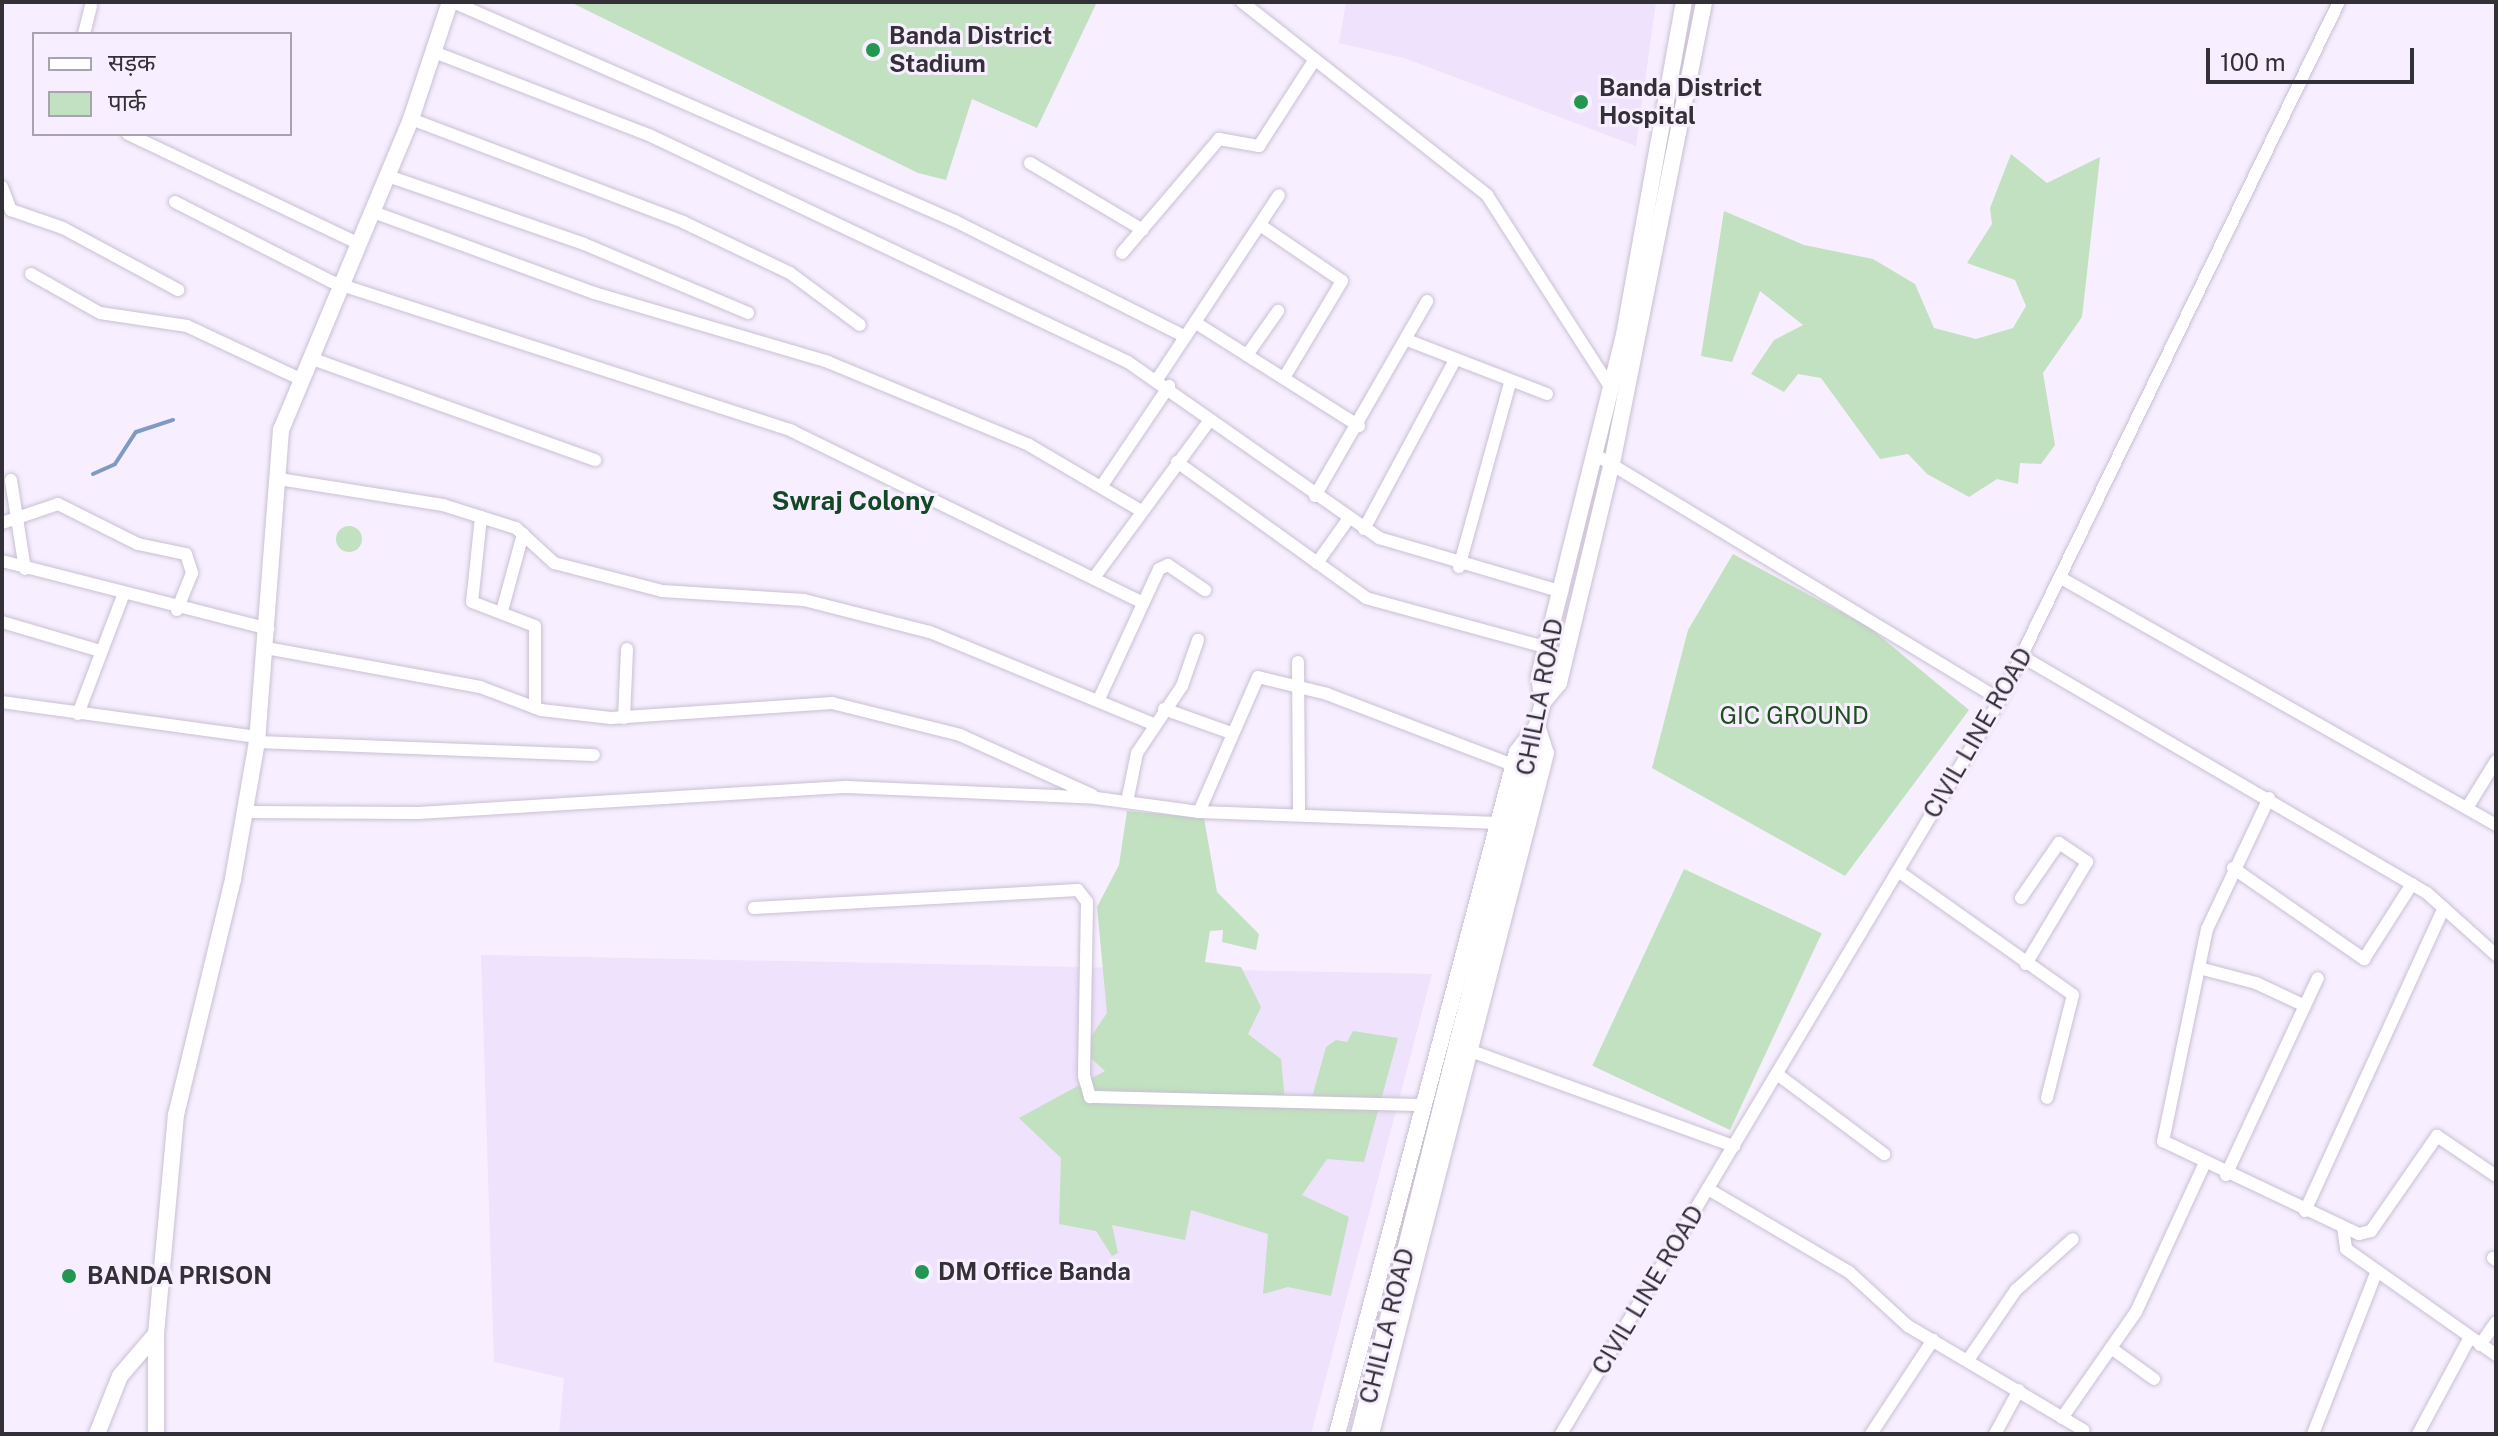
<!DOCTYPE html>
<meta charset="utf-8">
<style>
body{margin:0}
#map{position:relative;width:2498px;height:1436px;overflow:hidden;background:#f7efff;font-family:"Public Sans","Noto Sans Devanagari",sans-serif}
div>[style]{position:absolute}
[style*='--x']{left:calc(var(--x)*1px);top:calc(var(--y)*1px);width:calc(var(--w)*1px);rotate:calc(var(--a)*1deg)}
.built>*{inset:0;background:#eee2fc}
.green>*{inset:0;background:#c2e1c0;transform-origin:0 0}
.round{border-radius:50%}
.stream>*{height:4px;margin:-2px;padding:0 2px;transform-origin:2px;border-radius:2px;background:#7f9bc2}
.roads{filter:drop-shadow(0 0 2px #c9c0d3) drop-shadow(0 0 2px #c9c0d3)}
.street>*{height:12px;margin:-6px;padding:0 6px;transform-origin:6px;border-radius:6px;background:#fff}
.secondary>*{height:16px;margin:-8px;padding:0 8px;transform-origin:8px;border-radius:8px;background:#fff}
.dots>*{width:22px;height:22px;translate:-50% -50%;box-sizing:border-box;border:4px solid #f7efff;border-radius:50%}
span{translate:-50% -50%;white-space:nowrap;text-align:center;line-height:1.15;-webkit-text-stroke:6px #f7efff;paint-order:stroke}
.poi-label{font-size:24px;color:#343038;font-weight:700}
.left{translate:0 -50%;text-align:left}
.street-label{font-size:24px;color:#343038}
.park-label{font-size:24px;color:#1e501e}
.neighbourhood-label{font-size:26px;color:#124826;font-weight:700}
.frame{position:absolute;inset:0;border:4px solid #343038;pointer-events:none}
.legend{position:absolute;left:32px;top:32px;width:260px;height:104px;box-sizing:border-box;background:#f7efff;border:2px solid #a9a3af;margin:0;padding:10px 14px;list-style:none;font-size:24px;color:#343038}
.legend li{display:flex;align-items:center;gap:16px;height:40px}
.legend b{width:40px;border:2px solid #a9a3af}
.scale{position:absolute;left:2206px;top:48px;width:208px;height:36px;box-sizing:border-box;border:4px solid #343038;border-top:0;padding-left:10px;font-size:24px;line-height:28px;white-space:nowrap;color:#343038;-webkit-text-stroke:6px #f7efff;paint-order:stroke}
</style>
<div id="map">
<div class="built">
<i style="clip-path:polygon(1346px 2px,1656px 2px,1636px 146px,1404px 58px,1339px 43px)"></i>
<i style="clip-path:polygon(481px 955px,1432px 974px,1311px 1434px,559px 1434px,564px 1378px,494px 1362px)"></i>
</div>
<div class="green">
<i style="clip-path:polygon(570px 2px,1097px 2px,1037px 128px,972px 99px,946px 180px,918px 173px)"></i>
<i style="clip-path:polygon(2011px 154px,2047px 183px,2100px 157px,2082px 317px,2043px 373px,2055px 445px,2041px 464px,2020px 463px,2018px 484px,1997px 479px,1969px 497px,1927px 474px,1908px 454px,1880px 459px,1821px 378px,1798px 374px,1784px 392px,1751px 374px,1774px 340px,1803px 325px,1760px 291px,1732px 362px,1701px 356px,1724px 211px,1804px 245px,1873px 259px,1915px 284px,1934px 328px,1976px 339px,2013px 328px,2026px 306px,2015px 280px,1967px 263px,1992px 224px,1990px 208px)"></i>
<i class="round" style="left:336px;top:526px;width:26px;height:26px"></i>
<i style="clip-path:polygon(1733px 554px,1869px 627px,1969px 710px,1845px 876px,1652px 768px,1688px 630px)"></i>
<i style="clip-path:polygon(1127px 811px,1204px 818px,1217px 892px,1259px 934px,1256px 950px,1222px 942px,1223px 930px,1210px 931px,1205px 962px,1241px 967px,1261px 1007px,1248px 1034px,1281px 1059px,1285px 1101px,1309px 1108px,1326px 1047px,1336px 1040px,1347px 1042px,1353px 1031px,1398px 1038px,1364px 1162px,1327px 1159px,1302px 1195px,1349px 1217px,1331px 1296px,1288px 1287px,1263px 1294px,1268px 1234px,1191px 1210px,1185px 1240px,1112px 1225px,1118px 1253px,1112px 1256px,1096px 1231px,1059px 1224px,1061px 1158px,1019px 1118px,1105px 1071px,1082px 1050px,1107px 1013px,1097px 907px,1119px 865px)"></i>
<i style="left:1684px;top:869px;width:152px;height:217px;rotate:25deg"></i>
</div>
<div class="stream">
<i style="--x:93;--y:474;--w:24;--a:-24"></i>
<i style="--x:115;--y:464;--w:38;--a:-57"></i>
<i style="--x:136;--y:432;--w:39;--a:-18"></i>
</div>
<div class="roads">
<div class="street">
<i style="--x:453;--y:2;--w:548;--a:23.57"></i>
<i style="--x:955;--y:221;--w:258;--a:26.7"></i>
<i style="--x:1242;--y:2;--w:312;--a:38.2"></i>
<i style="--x:1487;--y:195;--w:229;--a:57.3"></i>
<i style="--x:84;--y:34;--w:29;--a:-76"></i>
<i style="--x:434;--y:52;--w:230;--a:21.1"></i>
<i style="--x:649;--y:135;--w:530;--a:25.36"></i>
<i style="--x:1128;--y:362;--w:307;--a:35"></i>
<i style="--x:1379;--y:538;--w:191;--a:16.4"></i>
<i style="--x:411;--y:119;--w:291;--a:20.7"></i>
<i style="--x:683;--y:222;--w:119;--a:25.5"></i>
<i style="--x:790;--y:273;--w:87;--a:36.6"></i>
<i style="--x:128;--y:134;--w:257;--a:25.4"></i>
<i style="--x:1030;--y:163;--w:131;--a:30.7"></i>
<i style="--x:388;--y:176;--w:207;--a:19.1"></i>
<i style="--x:584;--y:244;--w:178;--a:22.8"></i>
<i style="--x:2;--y:187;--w:25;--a:69"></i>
<i style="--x:11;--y:210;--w:55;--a:19.1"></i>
<i style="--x:63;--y:228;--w:131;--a:28.3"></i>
<i style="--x:175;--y:202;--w:176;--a:27"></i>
<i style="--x:332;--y:282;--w:484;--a:17.9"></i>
<i style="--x:792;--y:431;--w:386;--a:26.1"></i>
<i style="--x:373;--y:212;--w:235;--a:20.1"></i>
<i style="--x:594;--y:293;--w:244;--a:16.4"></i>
<i style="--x:828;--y:362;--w:217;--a:22.4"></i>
<i style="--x:1029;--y:445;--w:129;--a:30.4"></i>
<i style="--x:1260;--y:225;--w:99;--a:34.3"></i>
<i style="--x:1342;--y:281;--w:113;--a:120.9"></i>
<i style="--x:1122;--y:253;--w:150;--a:-49.6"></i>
<i style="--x:1219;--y:139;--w:41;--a:9.9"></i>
<i style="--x:1259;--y:146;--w:103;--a:-57.2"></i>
<i style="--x:31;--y:274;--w:79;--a:29.5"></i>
<i style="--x:100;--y:313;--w:88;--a:8.5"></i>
<i style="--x:187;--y:326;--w:125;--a:25.1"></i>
<i style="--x:1196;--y:323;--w:193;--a:32.3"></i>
<i style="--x:1407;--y:340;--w:150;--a:21.1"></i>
<i style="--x:1247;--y:355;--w:54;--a:-54.8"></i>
<i style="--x:310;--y:358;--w:303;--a:19.7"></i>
<i style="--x:1158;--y:378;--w:219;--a:-56.5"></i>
<i style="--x:1596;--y:455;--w:472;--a:31.2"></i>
<i style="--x:1177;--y:462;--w:233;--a:35.7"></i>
<i style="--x:1366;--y:598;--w:186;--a:15.3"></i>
<i style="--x:279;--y:479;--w:166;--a:9"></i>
<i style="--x:443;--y:505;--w:77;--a:17.5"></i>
<i style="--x:516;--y:528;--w:52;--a:42.6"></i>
<i style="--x:554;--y:563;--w:112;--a:14.5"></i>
<i style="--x:662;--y:591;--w:142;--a:3.6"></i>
<i style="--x:804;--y:600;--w:130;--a:14.3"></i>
<i style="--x:930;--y:632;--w:241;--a:22.4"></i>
<i style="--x:11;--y:480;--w:90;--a:81.1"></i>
<i style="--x:1101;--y:487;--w:122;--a:-56"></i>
<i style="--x:1315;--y:496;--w:225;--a:-60.1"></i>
<i style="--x:481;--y:517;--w:85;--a:96"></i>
<i style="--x:472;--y:602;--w:67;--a:20.9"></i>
<i style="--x:535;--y:626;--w:82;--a:90"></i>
<i style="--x:2;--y:523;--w:59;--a:-18.7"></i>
<i style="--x:58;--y:504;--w:89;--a:26.6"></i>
<i style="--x:138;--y:544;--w:49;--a:11.8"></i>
<i style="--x:186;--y:554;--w:20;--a:72"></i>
<i style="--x:192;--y:573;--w:40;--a:112"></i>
<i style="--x:1364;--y:529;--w:187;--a:-61.7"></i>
<i style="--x:2;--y:561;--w:275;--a:14.3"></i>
<i style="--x:1317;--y:563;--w:55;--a:-54.6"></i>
<i style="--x:1459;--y:567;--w:191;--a:-74.5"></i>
<i style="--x:1096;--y:575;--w:192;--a:-53.7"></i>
<i style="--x:2061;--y:578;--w:500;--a:29.59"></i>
<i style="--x:502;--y:611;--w:80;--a:-74.7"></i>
<i style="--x:2;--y:622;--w:99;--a:16.4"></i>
<i style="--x:266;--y:648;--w:218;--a:10.3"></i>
<i style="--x:480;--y:687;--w:65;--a:20.7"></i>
<i style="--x:541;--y:710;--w:70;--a:6.5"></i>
<i style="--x:611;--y:718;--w:222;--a:-3.9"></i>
<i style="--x:832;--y:703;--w:132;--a:14"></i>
<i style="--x:960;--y:735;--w:145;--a:24.4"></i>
<i style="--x:2023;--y:657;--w:468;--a:30.3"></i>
<i style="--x:2427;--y:893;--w:93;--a:41.9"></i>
<i style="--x:1298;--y:662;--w:152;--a:89.6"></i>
<i style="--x:1099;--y:699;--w:143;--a:-65.2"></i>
<i style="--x:1159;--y:569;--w:10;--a:-24"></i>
<i style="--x:1168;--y:565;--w:45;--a:34"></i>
<i style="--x:2;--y:702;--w:257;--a:7.8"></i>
<i style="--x:1164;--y:709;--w:71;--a:19.7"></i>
<i style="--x:78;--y:714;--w:129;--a:-69.2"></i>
<i style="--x:624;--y:718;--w:69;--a:-87.5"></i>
<i style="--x:257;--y:742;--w:337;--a:2.2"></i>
<i style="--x:2269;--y:798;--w:145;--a:115.3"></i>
<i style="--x:2207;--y:929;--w:217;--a:101.7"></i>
<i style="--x:2163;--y:1141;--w:217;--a:25.4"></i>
<i style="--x:2359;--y:1234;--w:12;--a:-14"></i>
<i style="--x:2371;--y:1231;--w:116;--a:-55.2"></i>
<i style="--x:2437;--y:1136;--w:71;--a:34.1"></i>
<i style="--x:1127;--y:802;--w:50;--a:-78.5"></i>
<i style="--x:1137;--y:753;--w:81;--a:-56.1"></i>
<i style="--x:1182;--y:686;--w:49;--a:-70.8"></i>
<i style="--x:2467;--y:808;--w:55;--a:-58.3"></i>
<i style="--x:246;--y:812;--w:172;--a:0.3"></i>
<i style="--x:418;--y:813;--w:430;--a:-3.5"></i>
<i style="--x:847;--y:787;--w:249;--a:2.5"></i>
<i style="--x:1096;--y:798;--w:104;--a:7.7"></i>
<i style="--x:1199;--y:812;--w:147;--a:-66.4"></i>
<i style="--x:1258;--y:677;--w:71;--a:13.8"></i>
<i style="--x:1327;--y:694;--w:199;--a:20.9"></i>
<i style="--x:1199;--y:812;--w:301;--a:2.1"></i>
<i style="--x:2233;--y:868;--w:160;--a:34.8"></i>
<i style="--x:2364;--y:959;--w:89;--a:-57.4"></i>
<i style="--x:1898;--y:871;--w:214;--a:35.3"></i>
<i style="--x:2073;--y:995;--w:106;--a:104.2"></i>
<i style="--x:2021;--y:898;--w:67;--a:-55.4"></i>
<i style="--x:2059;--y:843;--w:34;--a:34"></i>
<i style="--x:2087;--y:862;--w:119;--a:120.9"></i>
<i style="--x:754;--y:908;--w:324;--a:-3.2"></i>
<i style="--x:1078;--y:890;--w:15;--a:53"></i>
<i style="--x:1087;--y:902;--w:174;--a:91"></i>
<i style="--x:1084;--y:1076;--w:22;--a:74"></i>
<i style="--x:1090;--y:1097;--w:332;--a:1.4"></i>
<i style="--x:2199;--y:968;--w:59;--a:14.7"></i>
<i style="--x:2256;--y:983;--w:54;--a:25.1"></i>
<i style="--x:1471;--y:1051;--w:280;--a:19.9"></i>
<i style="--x:1777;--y:1074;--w:134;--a:36.8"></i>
<i style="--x:2226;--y:1175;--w:217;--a:-65"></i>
<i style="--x:1708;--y:1189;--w:164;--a:30.5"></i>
<i style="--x:1849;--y:1272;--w:80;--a:42.5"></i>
<i style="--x:1908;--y:1326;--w:204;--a:30.7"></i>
<i style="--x:2305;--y:1211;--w:333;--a:-65.4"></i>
<i style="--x:2343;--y:1227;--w:22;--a:82"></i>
<i style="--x:2346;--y:1249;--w:184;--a:35.2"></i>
<i style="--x:2493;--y:1258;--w:4;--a:34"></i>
<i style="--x:2480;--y:1345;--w:28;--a:-55"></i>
<i style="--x:2111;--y:1348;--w:53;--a:35.8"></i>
<i style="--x:1968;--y:1360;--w:85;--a:-55.6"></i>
<i style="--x:2016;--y:1290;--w:76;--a:-41.8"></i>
<i style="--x:2062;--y:1418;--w:129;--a:-55.1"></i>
<i style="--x:2136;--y:1312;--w:162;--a:-65.2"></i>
<i style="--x:1561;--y:1434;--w:855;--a:-59.12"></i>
<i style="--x:2000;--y:700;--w:776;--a:-64.1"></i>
<i style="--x:1871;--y:1434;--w:113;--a:-56.6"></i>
<i style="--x:1995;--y:1434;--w:50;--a:-61.4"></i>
<i style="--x:2313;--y:1434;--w:175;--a:-68.6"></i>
<i style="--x:2418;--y:1434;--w:108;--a:-61.8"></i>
</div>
<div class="secondary">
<i style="--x:1543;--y:702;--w:25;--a:-50"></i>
<i style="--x:1559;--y:683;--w:226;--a:-76.5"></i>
<i style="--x:1612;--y:463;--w:470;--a:-78.7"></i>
<i style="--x:97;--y:1434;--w:62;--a:-68.4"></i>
<i style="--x:120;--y:1376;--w:55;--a:-49.4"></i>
<i style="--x:156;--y:1434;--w:100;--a:-90"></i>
<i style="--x:156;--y:1334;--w:220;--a:-84.8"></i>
<i style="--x:176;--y:1115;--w:243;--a:-76.4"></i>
<i style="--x:233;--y:879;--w:139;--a:-80.1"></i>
<i style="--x:257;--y:742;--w:313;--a:-85.6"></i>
<i style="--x:281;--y:430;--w:337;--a:-67.3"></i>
<i style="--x:411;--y:119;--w:123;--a:-71.6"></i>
<i style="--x:1337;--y:1434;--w:705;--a:-75.22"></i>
<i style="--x:1517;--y:752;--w:33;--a:-52"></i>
<i style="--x:1537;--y:726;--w:28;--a:72"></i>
<i style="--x:1546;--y:753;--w:703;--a:104.41"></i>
<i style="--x:1359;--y:1434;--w:755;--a:-75.89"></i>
<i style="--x:1543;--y:702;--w:26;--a:-99"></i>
<i style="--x:1539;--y:676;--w:346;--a:-76"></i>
<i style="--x:1623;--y:340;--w:343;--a:-79.8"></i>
</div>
</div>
<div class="dots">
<i style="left:873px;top:50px;background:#239752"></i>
<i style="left:1581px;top:102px;background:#239752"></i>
<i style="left:922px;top:1272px;background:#239752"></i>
<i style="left:69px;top:1276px;background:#239752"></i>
</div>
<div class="poi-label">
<span class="left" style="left:889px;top:50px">Banda District<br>Stadium</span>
<span class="left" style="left:1599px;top:102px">Banda District<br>Hospital</span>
<span class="left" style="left:938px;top:1272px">DM Office Banda</span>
<span class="left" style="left:87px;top:1276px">BANDA PRISON</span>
</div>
<div class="street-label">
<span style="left:1540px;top:697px;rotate:-79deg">CHILLA ROAD</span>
<span style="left:1978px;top:733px;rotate:-60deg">CIVIL LINE ROAD</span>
<span style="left:1648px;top:1290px;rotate:-59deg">CIVIL LINE ROAD</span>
<span style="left:1387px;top:1326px;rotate:-76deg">CHILLA ROAD</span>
</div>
<div class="park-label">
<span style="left:1794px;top:716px">GIC GROUND</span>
</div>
<div class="neighbourhood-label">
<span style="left:853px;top:501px">Swraj Colony</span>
</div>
<div class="frame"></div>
<ul class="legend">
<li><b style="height:10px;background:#fff"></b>सड़क</li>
<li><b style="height:22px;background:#c2e1c0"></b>पार्क</li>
</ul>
<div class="scale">100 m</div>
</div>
